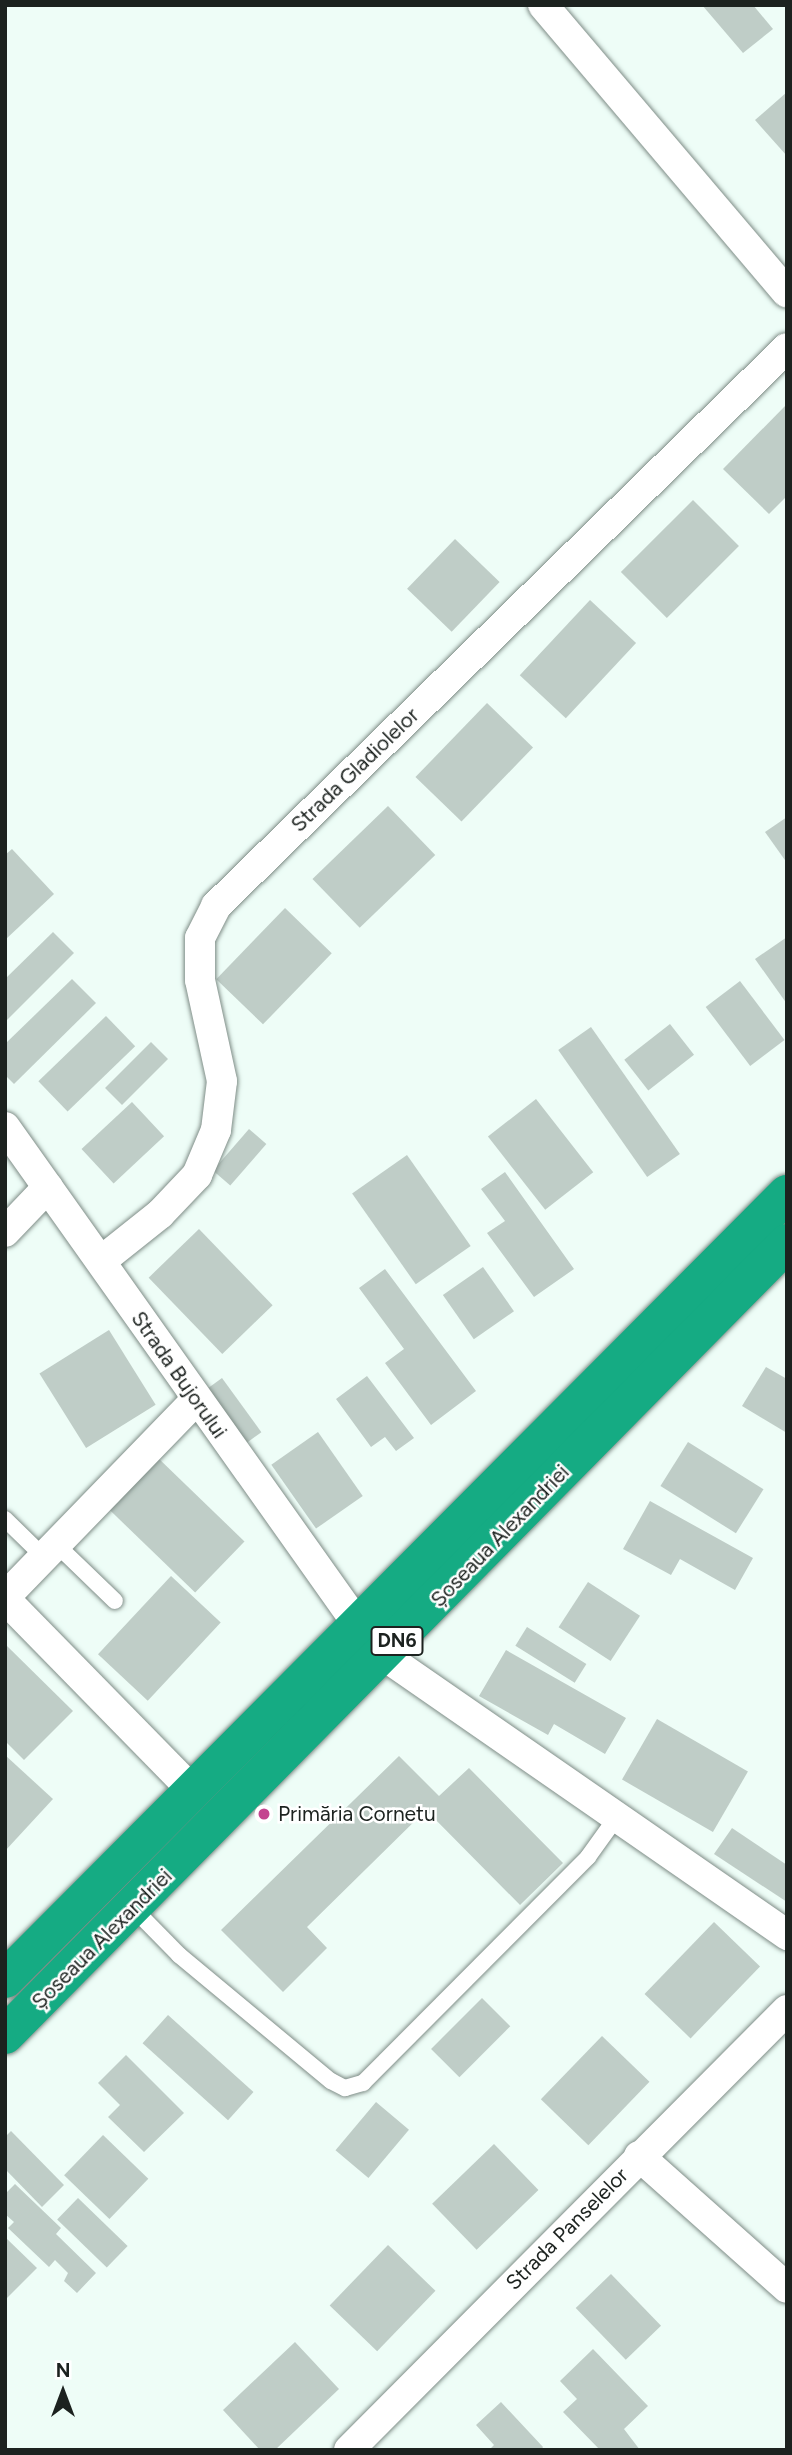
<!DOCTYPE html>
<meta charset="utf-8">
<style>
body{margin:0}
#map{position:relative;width:792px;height:2455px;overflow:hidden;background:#eefdf7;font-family:Figtree,sans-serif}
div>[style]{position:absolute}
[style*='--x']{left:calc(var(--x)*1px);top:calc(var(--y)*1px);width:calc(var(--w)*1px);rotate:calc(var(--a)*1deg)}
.building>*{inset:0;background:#bfcdc7;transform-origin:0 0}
.roads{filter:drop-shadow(0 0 2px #7f8d87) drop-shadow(0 0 2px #7f8d87)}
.lane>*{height:16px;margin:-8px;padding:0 8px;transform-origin:8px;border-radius:8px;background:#fff}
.street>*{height:30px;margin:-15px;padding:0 15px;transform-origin:15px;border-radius:15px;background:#fff}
.highway>*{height:38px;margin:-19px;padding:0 19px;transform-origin:19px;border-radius:19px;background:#15ab83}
.dots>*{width:19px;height:19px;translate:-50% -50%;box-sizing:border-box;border:4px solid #fff;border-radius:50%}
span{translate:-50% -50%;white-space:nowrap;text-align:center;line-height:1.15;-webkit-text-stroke:5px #fff;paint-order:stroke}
.shield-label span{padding:2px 5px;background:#fff;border:2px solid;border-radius:5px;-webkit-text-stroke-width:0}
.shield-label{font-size:19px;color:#1c221f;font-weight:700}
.street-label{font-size:21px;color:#1c221f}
.poi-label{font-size:21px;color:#1c221f}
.left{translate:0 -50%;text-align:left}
.frame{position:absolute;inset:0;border:7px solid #1c221f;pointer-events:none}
.north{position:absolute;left:28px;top:2357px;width:70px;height:70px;-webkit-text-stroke:5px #fff;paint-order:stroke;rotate:0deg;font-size:19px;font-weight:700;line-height:28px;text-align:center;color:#1c221f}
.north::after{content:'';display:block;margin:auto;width:24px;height:32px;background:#1c221f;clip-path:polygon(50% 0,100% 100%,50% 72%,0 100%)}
</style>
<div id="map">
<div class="building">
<i style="clip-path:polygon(702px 5px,753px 5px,773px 29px,743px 53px)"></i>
<i style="clip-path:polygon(787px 92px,787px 156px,755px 120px)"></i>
<i style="clip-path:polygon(787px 404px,787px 496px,769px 514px,723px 469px)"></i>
<i style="left:693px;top:500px;width:65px;height:102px;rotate:45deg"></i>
<i style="left:455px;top:539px;width:62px;height:69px;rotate:44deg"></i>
<i style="left:590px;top:600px;width:63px;height:103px;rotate:43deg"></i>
<i style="left:487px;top:703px;width:64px;height:103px;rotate:44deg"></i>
<i style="left:388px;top:806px;width:68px;height:105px;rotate:46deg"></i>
<i style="clip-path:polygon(787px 817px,787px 863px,765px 832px)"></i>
<i style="clip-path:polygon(12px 849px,54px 894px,5px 940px,5px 855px)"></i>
<i style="left:285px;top:908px;width:65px;height:99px;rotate:44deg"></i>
<i style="clip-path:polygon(53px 932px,74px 953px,5px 1022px,5px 979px)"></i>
<i style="clip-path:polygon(787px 937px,787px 1004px,755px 959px)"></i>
<i style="clip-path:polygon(72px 979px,96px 1003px,14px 1084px,5px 1075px,5px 1044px)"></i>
<i style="left:740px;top:981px;width:74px;height:43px;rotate:53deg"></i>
<i style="left:106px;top:1016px;width:42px;height:94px;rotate:46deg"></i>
<i style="left:670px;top:1024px;width:39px;height:58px;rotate:52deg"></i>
<i style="left:591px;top:1027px;width:155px;height:40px;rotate:55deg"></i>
<i style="left:151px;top:1042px;width:24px;height:65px;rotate:45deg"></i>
<i style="left:536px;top:1099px;width:93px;height:61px;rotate:52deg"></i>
<i style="left:132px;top:1102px;width:47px;height:69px;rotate:47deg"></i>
<i style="left:249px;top:1129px;width:23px;height:55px;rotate:41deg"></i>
<i style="left:407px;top:1155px;width:111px;height:67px;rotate:55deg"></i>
<i style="clip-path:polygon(505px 1172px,574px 1269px,534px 1297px,487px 1233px,505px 1221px,481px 1189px)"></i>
<i style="left:199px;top:1229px;width:106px;height:70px;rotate:46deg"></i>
<i style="left:483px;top:1267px;width:54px;height:49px;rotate:55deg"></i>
<i style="clip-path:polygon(385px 1269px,476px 1391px,431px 1425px,385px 1363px,404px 1349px,359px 1288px)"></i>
<i style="left:109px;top:1330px;width:88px;height:82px;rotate:58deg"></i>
<i style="clip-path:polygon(766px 1367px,787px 1379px,787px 1433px,742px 1406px)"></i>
<i style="clip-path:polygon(367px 1376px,414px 1438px,396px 1451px,385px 1437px,371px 1447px,336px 1399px)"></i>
<i style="left:222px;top:1378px;width:67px;height:23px;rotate:54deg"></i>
<i style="left:318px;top:1432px;width:78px;height:57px;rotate:55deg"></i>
<i style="left:688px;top:1442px;width:89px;height:52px;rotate:32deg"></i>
<i style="left:156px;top:1456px;width:123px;height:71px;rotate:44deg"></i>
<i style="clip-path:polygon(650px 1501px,753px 1558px,735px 1590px,680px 1559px,671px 1575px,623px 1549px)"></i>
<i style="left:171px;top:1576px;width:68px;height:107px;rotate:43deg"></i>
<i style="left:588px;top:1582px;width:62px;height:54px;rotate:33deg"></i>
<i style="left:527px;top:1627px;width:70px;height:22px;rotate:32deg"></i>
<i style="clip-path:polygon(5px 1644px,73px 1711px,24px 1760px,5px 1741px)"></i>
<i style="clip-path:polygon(506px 1650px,626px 1718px,605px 1754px,554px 1724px,548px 1735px,479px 1696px)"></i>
<i style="left:657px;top:1719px;width:105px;height:70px;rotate:30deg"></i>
<i style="clip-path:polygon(5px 1755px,53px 1799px,5px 1851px)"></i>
<i style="clip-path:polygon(399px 1756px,439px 1796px,469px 1768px,563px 1863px,520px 1905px,426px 1810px,307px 1927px,327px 1948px,283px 1992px,221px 1930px)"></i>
<i style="clip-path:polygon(732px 1828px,787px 1865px,787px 1902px,714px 1854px)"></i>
<i style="left:714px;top:1922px;width:64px;height:100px;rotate:44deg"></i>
<i style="left:482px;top:1998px;width:40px;height:72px;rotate:45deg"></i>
<i style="left:168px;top:2015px;width:115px;height:38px;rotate:42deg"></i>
<i style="left:602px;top:2036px;width:66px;height:88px;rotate:44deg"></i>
<i style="clip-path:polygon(126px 2055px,184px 2113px,144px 2152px,108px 2117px,120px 2105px,98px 2083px)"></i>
<i style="left:376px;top:2102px;width:43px;height:63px;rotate:40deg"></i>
<i style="clip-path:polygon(11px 2131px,64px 2185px,42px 2207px,5px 2169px,5px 2137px)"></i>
<i style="left:103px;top:2135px;width:63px;height:56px;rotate:44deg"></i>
<i style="left:494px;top:2144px;width:64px;height:86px;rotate:46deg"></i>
<i style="clip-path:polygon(15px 2184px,61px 2228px,56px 2234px,96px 2273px,77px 2293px,64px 2281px,68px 2273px,55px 2260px,49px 2267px,8px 2228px,14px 2222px,5px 2214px,5px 2194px)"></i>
<i style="left:78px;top:2198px;width:69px;height:30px;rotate:44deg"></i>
<i style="clip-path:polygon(5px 2237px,37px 2268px,5px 2300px)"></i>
<i style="left:388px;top:2245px;width:66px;height:84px;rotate:44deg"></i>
<i style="left:611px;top:2274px;width:72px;height:49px;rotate:46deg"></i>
<i style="clip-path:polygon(295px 2342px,339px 2389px,275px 2450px,260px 2450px,223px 2410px)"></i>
<i style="clip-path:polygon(593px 2349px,648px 2406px,624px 2429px,640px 2450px,600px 2450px,563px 2412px,577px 2399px,560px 2381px)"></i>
<i style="clip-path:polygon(501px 2402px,543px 2447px,541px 2450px,489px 2450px,494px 2445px,476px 2425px)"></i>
</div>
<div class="roads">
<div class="lane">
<i style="--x:5;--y:1519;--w:56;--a:44.3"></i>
<i style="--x:58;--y:1546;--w:79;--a:44"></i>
<i style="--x:134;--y:1909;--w:64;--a:45.6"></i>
<i style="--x:179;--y:1955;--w:197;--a:39.7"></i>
<i style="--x:331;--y:2081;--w:16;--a:27"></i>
<i style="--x:345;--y:2088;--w:19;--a:-16"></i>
<i style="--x:363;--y:2083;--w:319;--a:-45.1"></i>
<i style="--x:588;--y:1857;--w:48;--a:-54.3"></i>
</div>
<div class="street">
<i style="--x:543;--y:5;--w:377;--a:49.7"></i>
<i style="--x:5;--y:1127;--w:607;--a:54.66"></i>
<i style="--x:5;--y:1232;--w:62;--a:-46.3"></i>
<i style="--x:101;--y:1261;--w:75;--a:-38.5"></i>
<i style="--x:160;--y:1214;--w:54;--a:-46.5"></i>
<i style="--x:197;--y:1175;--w:49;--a:-67.1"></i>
<i style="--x:216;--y:1130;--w:49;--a:-83"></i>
<i style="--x:222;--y:1081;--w:103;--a:-102.3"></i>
<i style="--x:200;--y:980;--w:42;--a:-90"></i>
<i style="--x:200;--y:938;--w:36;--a:-63"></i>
<i style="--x:216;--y:906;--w:798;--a:-44.34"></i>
<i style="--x:5;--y:1597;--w:273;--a:-45.9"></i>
<i style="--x:5;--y:1599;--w:267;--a:45.6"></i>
<i style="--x:383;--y:1655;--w:492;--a:34.7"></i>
<i style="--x:639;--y:2156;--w:198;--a:41.7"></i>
<i style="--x:349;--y:2450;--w:621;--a:-45.13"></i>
</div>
<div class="highway">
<i style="--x:5;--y:1979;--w:1108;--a:-45.11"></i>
<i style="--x:5;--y:2035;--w:1113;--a:-45.36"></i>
</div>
</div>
<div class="dots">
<i style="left:264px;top:1814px;background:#c4448f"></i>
</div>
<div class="shield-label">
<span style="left:397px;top:1641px">DN6</span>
</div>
<div class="street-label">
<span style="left:355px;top:770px;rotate:-44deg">Strada Gladiolelor</span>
<span style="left:179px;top:1375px;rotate:55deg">Strada Bujorului</span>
<span style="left:500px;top:1536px;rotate:-46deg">Șoseaua Alexandriei</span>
<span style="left:102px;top:1939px;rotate:-45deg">Șoseaua Alexandriei</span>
<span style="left:567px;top:2229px;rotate:-45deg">Strada Panselelor</span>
</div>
<div class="poi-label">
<span class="left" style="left:278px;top:1814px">Primăria Cornetu</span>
</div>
<div class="frame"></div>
<div class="north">N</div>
</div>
